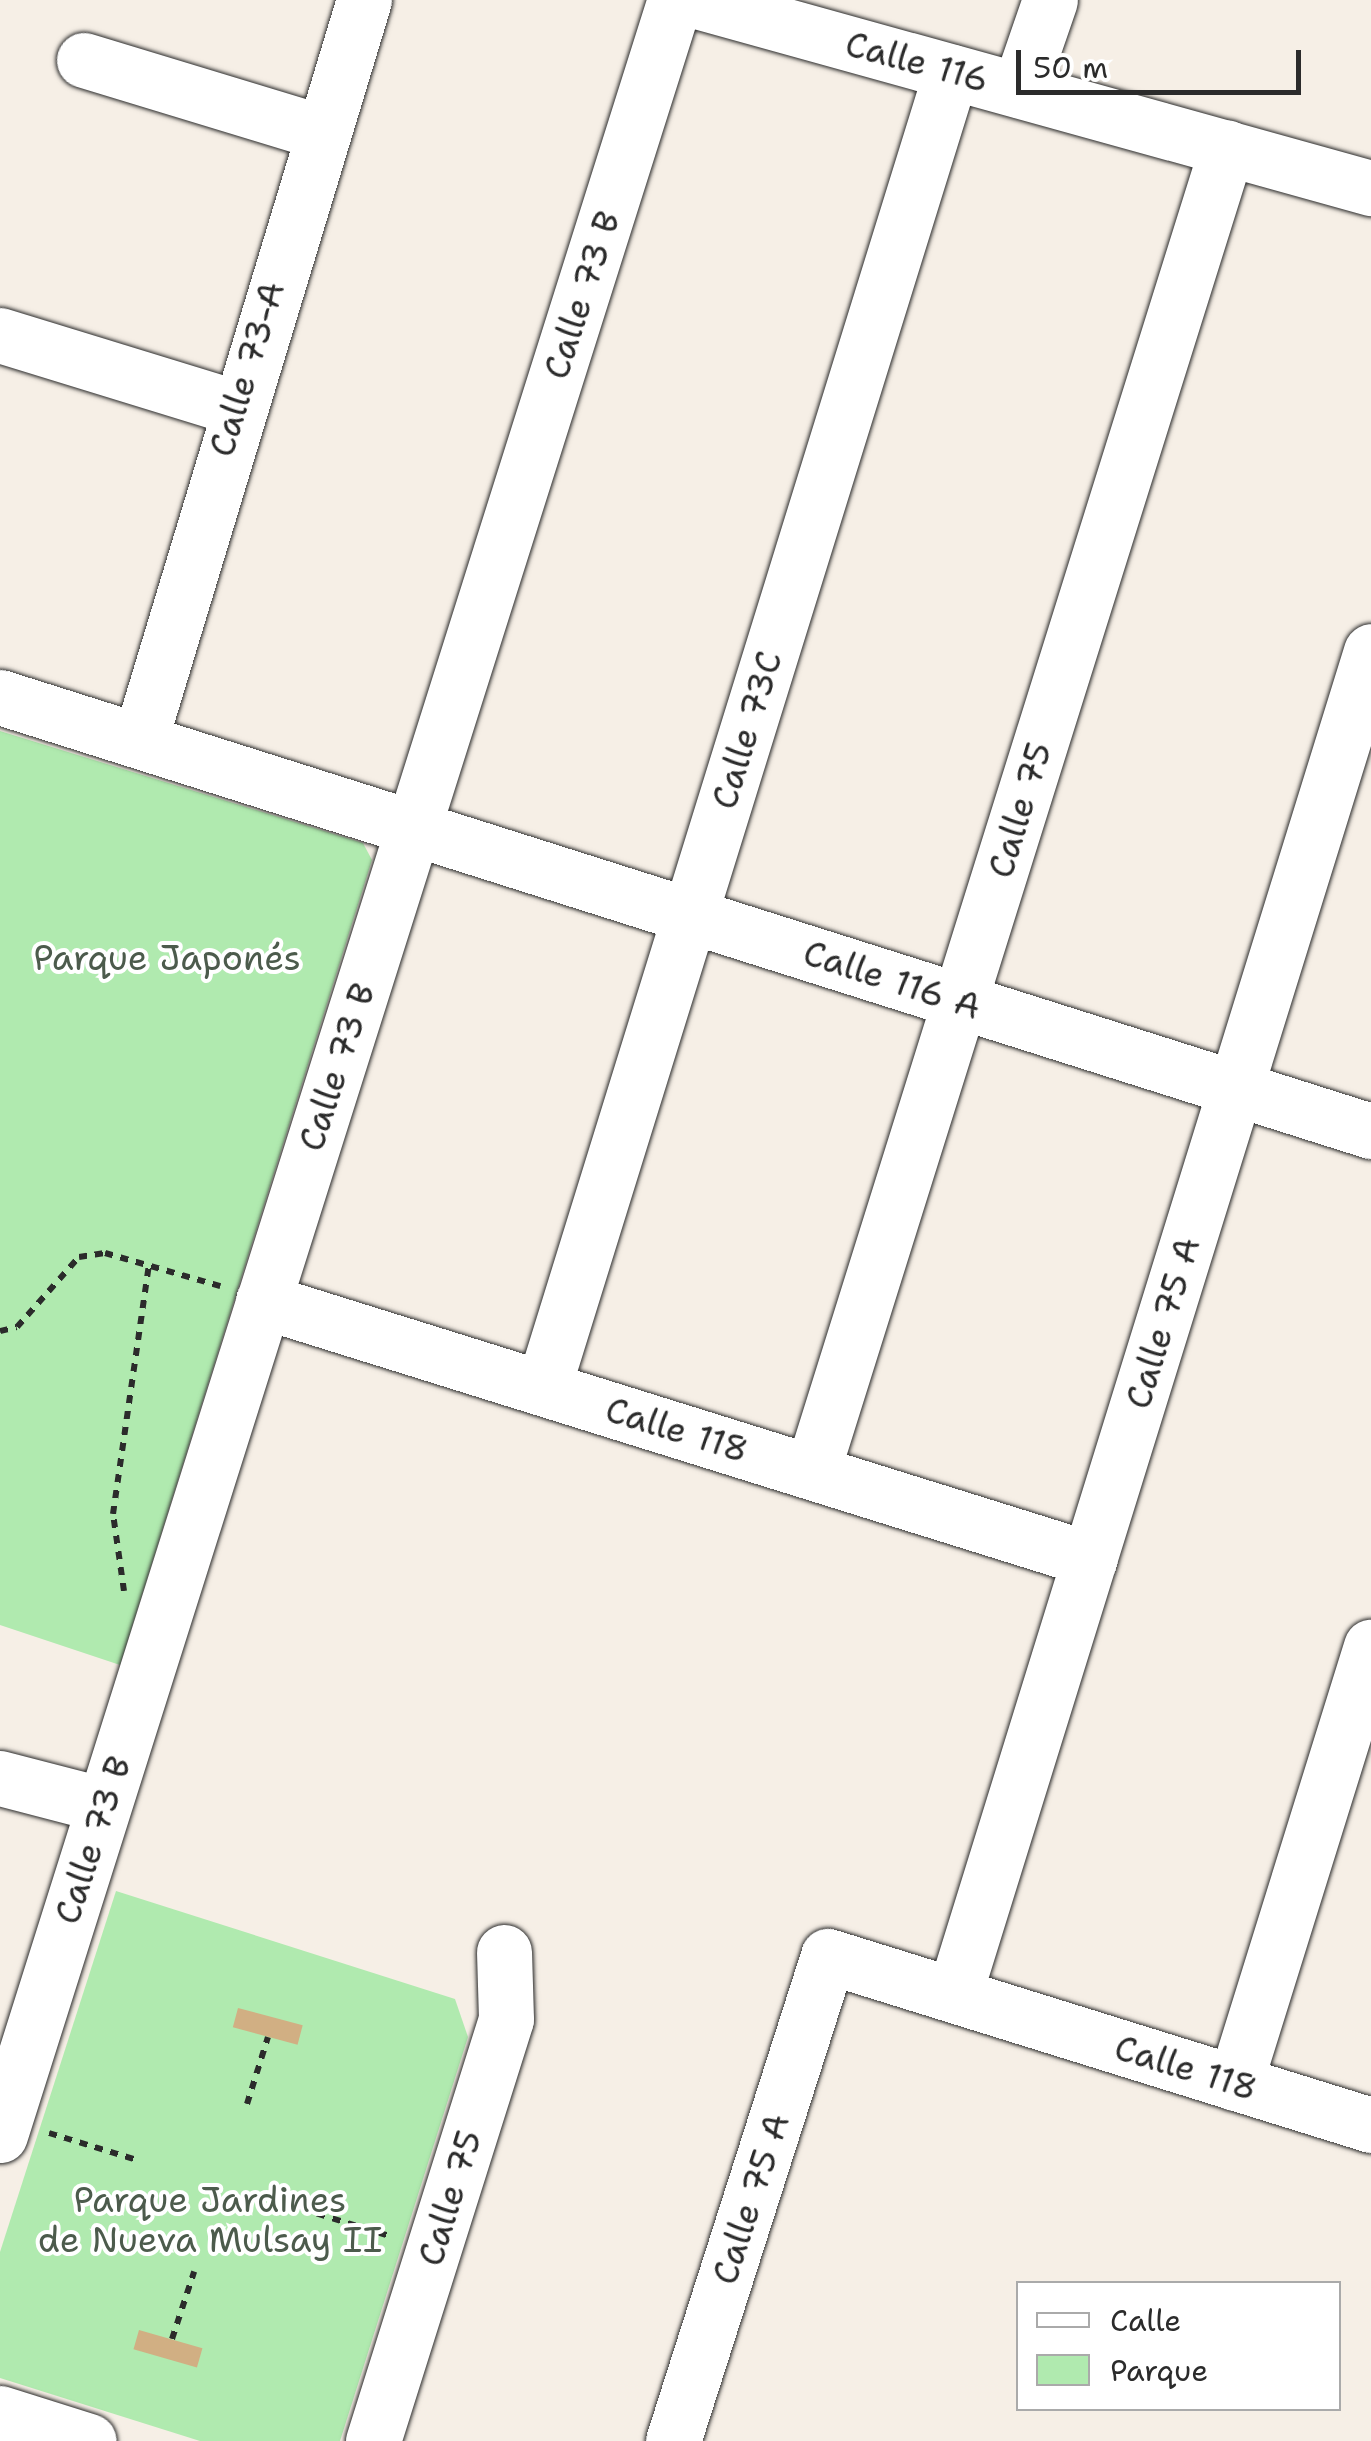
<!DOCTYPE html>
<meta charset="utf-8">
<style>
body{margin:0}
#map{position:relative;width:1371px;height:2441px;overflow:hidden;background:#f6efe6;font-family:"Shantell Sans",sans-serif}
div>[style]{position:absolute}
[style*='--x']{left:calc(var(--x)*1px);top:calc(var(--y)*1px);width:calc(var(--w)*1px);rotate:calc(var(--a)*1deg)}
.green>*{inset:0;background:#b0eaaf}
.building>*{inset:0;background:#d1af83;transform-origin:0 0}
.path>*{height:6px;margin-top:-3px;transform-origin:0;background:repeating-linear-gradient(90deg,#2b2b2b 0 8px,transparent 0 16px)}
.roads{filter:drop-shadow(0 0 2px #2b2b2b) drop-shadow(0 0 2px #2b2b2b)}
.minor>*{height:55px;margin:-27.5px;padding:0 27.5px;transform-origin:27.5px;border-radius:27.5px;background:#fff}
span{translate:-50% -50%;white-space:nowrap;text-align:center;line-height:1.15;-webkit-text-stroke:8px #fff;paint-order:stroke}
.street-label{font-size:35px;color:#2b2b2b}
.park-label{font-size:35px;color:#4c5b4c}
.legend{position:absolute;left:1016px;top:2281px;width:325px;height:130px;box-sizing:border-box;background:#fff;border:2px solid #aaa;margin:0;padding:12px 18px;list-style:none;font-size:30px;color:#2b2b2b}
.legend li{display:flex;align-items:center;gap:20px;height:50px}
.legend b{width:50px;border:2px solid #aaa}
.scale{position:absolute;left:1016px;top:50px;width:285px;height:45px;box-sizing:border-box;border:5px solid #2b2b2b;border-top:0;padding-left:12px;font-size:30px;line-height:35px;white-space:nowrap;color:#2b2b2b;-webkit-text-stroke:8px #fff;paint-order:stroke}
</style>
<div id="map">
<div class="green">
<i style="clip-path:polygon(0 731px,363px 843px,372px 860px,120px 1665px,0 1625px)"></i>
<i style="clip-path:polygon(116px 1891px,455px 1999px,468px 2037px,340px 2441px,200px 2441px,0 2378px,0 2252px)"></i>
</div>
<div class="building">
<i style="left:238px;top:2008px;width:67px;height:20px;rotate:15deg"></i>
<i style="left:139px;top:2330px;width:66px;height:20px;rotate:16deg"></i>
</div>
<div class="path">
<i style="--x:0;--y:1331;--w:17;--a:-13"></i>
<i style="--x:17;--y:1327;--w:94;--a:-48.5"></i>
<i style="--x:79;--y:1257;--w:26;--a:-9"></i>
<i style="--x:105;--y:1253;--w:120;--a:16"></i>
<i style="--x:124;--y:1591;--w:78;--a:-98.1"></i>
<i style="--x:113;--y:1514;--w:254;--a:-81.8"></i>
<i style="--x:247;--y:2104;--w:70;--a:-72.6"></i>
<i style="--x:49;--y:2133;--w:89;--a:17"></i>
<i style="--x:302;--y:2209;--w:92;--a:17.1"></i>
<i style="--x:172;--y:2339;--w:71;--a:-71.8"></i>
</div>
<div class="roads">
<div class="minor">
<i style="--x:693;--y:0;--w:704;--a:15.5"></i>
<i style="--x:84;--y:60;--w:248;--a:16.9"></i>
<i style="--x:1019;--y:90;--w:95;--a:-71"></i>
<i style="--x:0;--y:335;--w:245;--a:17.1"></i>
<i style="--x:0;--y:697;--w:1438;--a:17.57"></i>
<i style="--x:140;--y:740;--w:773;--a:-73.16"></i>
<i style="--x:263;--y:1301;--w:866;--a:17.33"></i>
<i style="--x:543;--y:1388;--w:1378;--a:-72.77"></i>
<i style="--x:812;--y:1472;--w:1388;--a:-72.6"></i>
<i style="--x:0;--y:1778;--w:107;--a:14.6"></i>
<i style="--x:954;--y:1995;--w:1407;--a:-72.76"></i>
<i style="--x:1235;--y:2083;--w:457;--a:-72.7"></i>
<i style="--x:0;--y:2135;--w:2239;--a:-72.46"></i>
<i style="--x:0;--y:2413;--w:93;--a:17.5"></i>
<i style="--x:373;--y:2441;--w:442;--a:-72.5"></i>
<i style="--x:506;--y:2019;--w:67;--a:-91.7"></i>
<i style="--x:673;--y:2441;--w:509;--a:-72.28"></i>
<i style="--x:828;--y:1956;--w:569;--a:17.29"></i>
</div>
</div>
<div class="street-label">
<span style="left:917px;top:62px;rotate:15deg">Calle 116</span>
<span style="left:582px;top:295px;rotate:-72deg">Calle 73 B</span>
<span style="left:247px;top:369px;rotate:-73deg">Calle 73-A</span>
<span style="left:747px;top:730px;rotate:-73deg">Calle 73C</span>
<span style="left:1020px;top:810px;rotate:-73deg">Calle 75</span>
<span style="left:892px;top:980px;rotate:18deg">Calle 116 A</span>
<span style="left:337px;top:1067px;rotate:-72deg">Calle 73 B</span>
<span style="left:1163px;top:1323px;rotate:-73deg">Calle 75 A</span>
<span style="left:677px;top:1430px;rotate:17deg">Calle 118</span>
<span style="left:93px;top:1840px;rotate:-72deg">Calle 73 B</span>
<span style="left:1186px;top:2068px;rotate:17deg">Calle 118</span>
<span style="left:450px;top:2198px;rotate:-73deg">Calle 75</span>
<span style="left:751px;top:2199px;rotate:-72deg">Calle 75 A</span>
</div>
<div class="park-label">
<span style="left:167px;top:958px">Parque Japonés</span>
<span style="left:210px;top:2220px">Parque Jardines<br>de Nueva Mulsay II</span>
</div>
<ul class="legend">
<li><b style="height:12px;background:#fff"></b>Calle</li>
<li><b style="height:28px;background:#b0eaaf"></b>Parque</li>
</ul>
<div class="scale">50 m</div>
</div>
